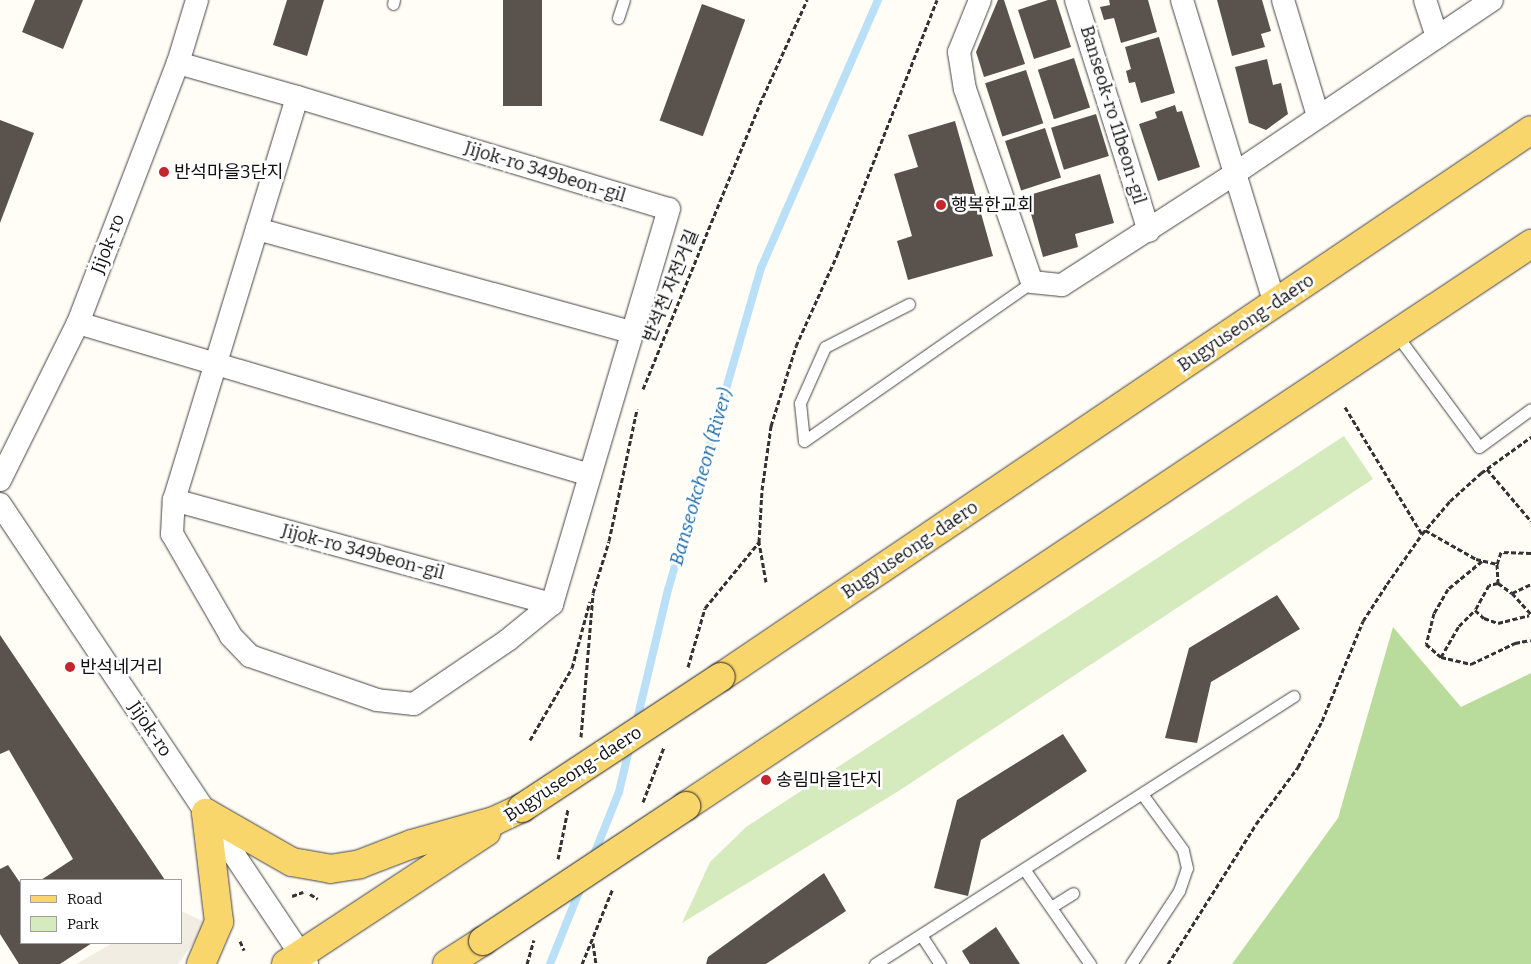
<!DOCTYPE html>
<meta charset="utf-8">
<style>
body{margin:0}
#map{position:relative;width:1531px;height:964px;overflow:hidden;background:#fffdf5;font-family:Bitter,"Noto Sans KR",serif}
div>[style]{position:absolute}
[style*='--x']{left:calc(var(--x)*1px);top:calc(var(--y)*1px);width:calc(var(--w)*1px);rotate:calc(var(--a)*1deg)}
.green>*{inset:0;background:#d5ebbd}
.forest>*{inset:0;background:#b9dc9c}
.plaza>*{inset:0;background:#f1ede2}
.stream>*{height:8px;margin:-4px;padding:0 4px;transform-origin:4px;border-radius:4px;background:#b9e0f7}
.building>*{inset:0;background:#5a524d;transform-origin:0 0}
.path>*{height:3px;margin-top:-1.5px;transform-origin:0;background:repeating-linear-gradient(90deg,#333 0 5px,transparent 0 7.5px)}
.roads{filter:drop-shadow(0 0 1px #444) drop-shadow(0 0 1px #444)}
.service>*{height:11px;margin:-5.5px;padding:0 5.5px;transform-origin:5.5px;border-radius:5.5px;background:#fff}
.minor>*{height:22px;margin:-11px;padding:0 11px;transform-origin:11px;border-radius:11px;background:#fff}
.primary>*{height:28px;margin:-14px;padding:0 14px;transform-origin:14px;border-radius:14px;background:#f9d66b}
.bridges{filter:drop-shadow(0 0 1px #222) drop-shadow(0 0 1px #222)}
.primary-bridge>*{height:28px;margin:-14px;padding:0 14px;transform-origin:14px;border-radius:14px;background:#f9d66b}
.dots>*{width:14px;height:14px;translate:-50% -50%;box-sizing:border-box;border:2px solid #fff;border-radius:50%}
span{translate:-50% -50%;white-space:nowrap;text-align:center;line-height:1.15;-webkit-text-stroke:5px #fff;paint-order:stroke}
.street-label{font-size:18px;color:#111}
.poi-label{font-size:18px;color:#111}
.left{translate:0 -50%;text-align:left}
.water-label{font-size:19px;color:#1768a6;font-style:italic}
.legend{position:absolute;left:20px;top:879px;width:162px;height:65px;box-sizing:border-box;background:#fff;border:1px solid #a0a0a0;margin:0;padding:6px 9px;list-style:none;font-size:15px;color:#111}
.legend li{display:flex;align-items:center;gap:10px;height:25px}
.legend b{width:25px;border:1px solid #a0a0a0}
</style>
<div id="map">
<div class="green">
<i style="clip-path:polygon(1344px 436px,1373px 479px,897px 792px,682px 923px,710px 862px,746px 827px)"></i>
</div>
<div class="forest">
<i style="clip-path:polygon(1393px 627px,1461px 707px,1531px 673px,1531px 964px,1232px 964px,1338px 818px)"></i>
</div>
<div class="plaza">
<i style="clip-path:polygon(181px 911px,205px 922px,205px 927px,178px 964px,76px 964px,113px 943px,181px 943px)"></i>
</div>
<div class="stream">
<i style="--x:636;--y:724;--w:138;--a:-76.6"></i>
<i style="--x:668;--y:590;--w:335;--a:-73.9"></i>
<i style="--x:761;--y:268;--w:292;--a:-66.4"></i>
<i style="--x:593;--y:857;--w:70;--a:-68.2"></i>
<i style="--x:619;--y:792;--w:48;--a:-76.8"></i>
<i style="--x:550;--y:964;--w:83;--a:-68.1"></i>
</div>
<div class="building">
<i style="clip-path:polygon(35px 0,83px 0,63px 49px,22px 32px)"></i>
<i style="clip-path:polygon(287px 0,324px 0,307px 56px,273px 45px)"></i>
<i style="left:503px;top:0;width:39px;height:106px"></i>
<i style="clip-path:polygon(998px 0,1004px 0,1025px 64px,984px 77px,976px 52px)"></i>
<i style="clip-path:polygon(1048px 0,1056px 0,1071px 47px,1034px 59px,1018px 10px)"></i>
<i style="clip-path:polygon(1109px 0,1148px 0,1157px 32px,1121px 43px,1114px 18px,1104px 20px,1100px 7px,1110px 5px)"></i>
<i style="clip-path:polygon(1217px 0,1262px 0,1271px 31px,1261px 34px,1265px 47px,1232px 56px)"></i>
<i style="left:702px;top:4px;width:46px;height:124px;rotate:20deg"></i>
<i style="clip-path:polygon(1159px 37px,1175px 93px,1141px 103px,1135px 82px,1129px 83px,1126px 71px,1131px 69px,1125px 47px)"></i>
<i style="left:1074px;top:58px;width:52px;height:38px;rotate:72deg"></i>
<i style="clip-path:polygon(1267px 59px,1273px 85px,1281px 83px,1288px 114px,1266px 130px,1249px 123px,1235px 67px)"></i>
<i style="left:1026px;top:70px;width:56px;height:43px;rotate:72deg"></i>
<i style="clip-path:polygon(1175px 105px,1177px 112px,1182px 111px,1200px 167px,1158px 181px,1139px 124px,1157px 118px,1155px 112px)"></i>
<i style="left:1096px;top:114px;width:44px;height:47px;rotate:73deg"></i>
<i style="clip-path:polygon(0 120px,34px 133px,0 223px)"></i>
<i style="clip-path:polygon(955px 121px,993px 256px,908px 280px,897px 241px,912px 236px,894px 174px,918px 167px,908px 135px)"></i>
<i style="left:1045px;top:128px;width:52px;height:42px;rotate:72deg"></i>
<i style="clip-path:polygon(1100px 174px,1114px 223px,1075px 234px,1078px 247px,1043px 257px,1026px 196px)"></i>
<i style="clip-path:polygon(1277px 595px,1300px 629px,1211px 682px,1197px 743px,1165px 738px,1189px 648px)"></i>
<i style="clip-path:polygon(0 635px,165px 880px,41px 880px,73px 859px,9px 750px,0 754px)"></i>
<i style="clip-path:polygon(1063px 734px,1087px 771px,981px 840px,968px 896px,934px 888px,957px 800px)"></i>
<i style="clip-path:polygon(8px 865px,21px 884px,21px 943px,92px 943px,60px 964px,19px 964px,0 934px,0 869px)"></i>
<i style="clip-path:polygon(824px 873px,846px 911px,766px 964px,706px 964px,708px 957px)"></i>
<i style="clip-path:polygon(996px 927px,1020px 964px,970px 964px,962px 951px)"></i>
</div>
<div class="path">
<i style="--x:643;--y:389;--w:316;--a:-67.7"></i>
<i style="--x:763;--y:97;--w:107;--a:-65.6"></i>
<i style="--x:1345;--y:407;--w:149;--a:58.8"></i>
<i style="--x:1487;--y:469;--w:68;--a:49.8"></i>
<i style="--x:1425;--y:530;--w:59;--a:29.6"></i>
<i style="--x:1476;--y:559;--w:22;--a:13"></i>
<i style="--x:1531;--y:553;--w:30;--a:-178"></i>
<i style="--x:1501;--y:552;--w:13;--a:108"></i>
<i style="--x:1497;--y:564;--w:19;--a:87"></i>
<i style="--x:1498;--y:583;--w:17;--a:36"></i>
<i style="--x:1512;--y:593;--w:21;--a:-25"></i>
<i style="--x:1482;--y:561;--w:44;--a:140.5"></i>
<i style="--x:1448;--y:589;--w:28;--a:120"></i>
<i style="--x:1434;--y:613;--w:32;--a:104"></i>
<i style="--x:1426;--y:644;--w:20;--a:41"></i>
<i style="--x:1441;--y:657;--w:31;--a:13"></i>
<i style="--x:1471;--y:664;--w:49;--a:-25.5"></i>
<i style="--x:1515;--y:643;--w:16;--a:-11"></i>
<i style="--x:766;--y:582;--w:41;--a:-99.9"></i>
<i style="--x:759;--y:542;--w:52;--a:-86.7"></i>
<i style="--x:762;--y:490;--w:65;--a:-82"></i>
<i style="--x:771;--y:426;--w:84;--a:-72.6"></i>
<i style="--x:796;--y:346;--w:100;--a:-65.7"></i>
<i style="--x:837;--y:255;--w:274;--a:-68.6"></i>
<i style="--x:1498;--y:583;--w:9;--a:167"></i>
<i style="--x:1489;--y:585;--w:29;--a:119"></i>
<i style="--x:1475;--y:610;--w:12;--a:42"></i>
<i style="--x:1484;--y:618;--w:15;--a:20"></i>
<i style="--x:1498;--y:623;--w:32;--a:-14"></i>
<i style="--x:1512;--y:593;--w:28;--a:48"></i>
<i style="--x:1441;--y:657;--w:36;--a:-60"></i>
<i style="--x:1459;--y:626;--w:23;--a:-45"></i>
<i style="--x:688;--y:667;--w:61;--a:-73.9"></i>
<i style="--x:705;--y:608;--w:85;--a:-50.7"></i>
<i style="--x:581;--y:737;--w:144;--a:-85.2"></i>
<i style="--x:593;--y:593;--w:54;--a:-72.9"></i>
<i style="--x:609;--y:541;--w:135;--a:-78"></i>
<i style="--x:530;--y:740;--w:83;--a:-59.7"></i>
<i style="--x:572;--y:668;--w:69;--a:-75"></i>
<i style="--x:643;--y:802;--w:59;--a:-69.1"></i>
<i style="--x:558;--y:859;--w:51;--a:-78.7"></i>
<i style="--x:310;--y:894;--w:9;--a:32"></i>
<i style="--x:292;--y:896;--w:12;--a:-20"></i>
<i style="--x:240;--y:941;--w:10;--a:66"></i>
<i style="--x:593;--y:943;--w:21;--a:82"></i>
<i style="--x:527;--y:964;--w:25;--a:-74"></i>
<i style="--x:582;--y:964;--w:82;--a:-67.8"></i>
<i style="--x:1168;--y:964;--w:165;--a:-57.8"></i>
<i style="--x:1256;--y:824;--w:71;--a:-53.6"></i>
<i style="--x:1298;--y:767;--w:52;--a:-62.4"></i>
<i style="--x:1322;--y:721;--w:108;--a:-67.7"></i>
<i style="--x:1363;--y:621;--w:44;--a:-57"></i>
<i style="--x:1387;--y:584;--w:61;--a:-55"></i>
<i style="--x:1422;--y:534;--w:43;--a:-49.7"></i>
<i style="--x:1450;--y:501;--w:42;--a:-42.1"></i>
<i style="--x:1481;--y:473;--w:62;--a:-35.8"></i>
</div>
<div class="roads">
<div class="service">
<i style="--x:393;--y:4;--w:4;--a:-76"></i>
<i style="--x:618;--y:18;--w:19;--a:-72"></i>
<i style="--x:909;--y:304;--w:94;--a:152.9"></i>
<i style="--x:825;--y:347;--w:61;--a:114.1"></i>
<i style="--x:800;--y:403;--w:38;--a:84"></i>
<i style="--x:804;--y:441;--w:278;--a:-34.9"></i>
<i style="--x:1396;--y:334;--w:140;--a:53.7"></i>
<i style="--x:1479;--y:447;--w:64;--a:-36.2"></i>
<i style="--x:1024;--y:869;--w:116;--a:55.2"></i>
<i style="--x:1051;--y:907;--w:26;--a:-32"></i>
<i style="--x:921;--y:935;--w:35;--a:57"></i>
<i style="--x:875;--y:964;--w:497;--a:-32.6"></i>
<i style="--x:1131;--y:964;--w:87;--a:-56.7"></i>
<i style="--x:1179;--y:891;--w:24;--a:-71"></i>
<i style="--x:1187;--y:868;--w:18;--a:-103"></i>
<i style="--x:1183;--y:850;--w:69;--a:-126.2"></i>
</div>
<div class="minor">
<i style="--x:980;--y:0;--w:56;--a:112"></i>
<i style="--x:959;--y:52;--w:37;--a:81"></i>
<i style="--x:965;--y:89;--w:204;--a:70.9"></i>
<i style="--x:1032;--y:282;--w:30;--a:6"></i>
<i style="--x:1062;--y:285;--w:205;--a:-32.8"></i>
<i style="--x:1234;--y:174;--w:311;--a:-34"></i>
<i style="--x:1076;--y:0;--w:242;--a:72.5"></i>
<i style="--x:1182;--y:0;--w:318;--a:73"></i>
<i style="--x:1283;--y:0;--w:121;--a:73.2"></i>
<i style="--x:1425;--y:0;--w:39;--a:72"></i>
<i style="--x:178;--y:63;--w:124;--a:15.9"></i>
<i style="--x:297;--y:97;--w:388;--a:16.8"></i>
<i style="--x:669;--y:209;--w:412;--a:106.5"></i>
<i style="--x:552;--y:604;--w:57;--a:140.7"></i>
<i style="--x:508;--y:640;--w:114;--a:145.8"></i>
<i style="--x:414;--y:704;--w:37;--a:-174"></i>
<i style="--x:377;--y:700;--w:134;--a:-160.9"></i>
<i style="--x:250;--y:656;--w:28;--a:-134"></i>
<i style="--x:231;--y:636;--w:118;--a:-120"></i>
<i style="--x:172;--y:534;--w:34;--a:-87"></i>
<i style="--x:174;--y:500;--w:421;--a:-73"></i>
<i style="--x:257;--y:229;--w:389;--a:15.4"></i>
<i style="--x:78;--y:323;--w:534;--a:16.53"></i>
<i style="--x:0;--y:480;--w:175;--a:-63.6"></i>
<i style="--x:78;--y:323;--w:279;--a:-69"></i>
<i style="--x:178;--y:63;--w:66;--a:-73.2"></i>
<i style="--x:174;--y:500;--w:392;--a:15.4"></i>
<i style="--x:0;--y:504;--w:553;--a:56.28"></i>
</div>
<div class="primary">
<i style="--x:721;--y:677;--w:977;--a:-34.03"></i>
<i style="--x:686;--y:806;--w:1015;--a:-33.63"></i>
<i style="--x:206;--y:813;--w:99;--a:29.7"></i>
<i style="--x:292;--y:862;--w:39;--a:10"></i>
<i style="--x:330;--y:869;--w:30;--a:-9"></i>
<i style="--x:360;--y:864;--w:56;--a:-21"></i>
<i style="--x:412;--y:844;--w:85;--a:-15.7"></i>
<i style="--x:494;--y:821;--w:31;--a:-25"></i>
<i style="--x:201;--y:964;--w:46;--a:-66.8"></i>
<i style="--x:219;--y:922;--w:110;--a:-96.8"></i>
<i style="--x:286;--y:964;--w:240;--a:-33.4"></i>
<i style="--x:447;--y:964;--w:43;--a:-32.6"></i>
</div>
</div>
<div class="bridges">
<div class="primary-bridge">
<i style="--x:522;--y:808;--w:238;--a:-33.4"></i>
<i style="--x:483;--y:941;--w:244;--a:-33.6"></i>
</div>
</div>
<div class="dots">
<i style="left:164px;top:172px;background:#c4262e"></i>
<i style="left:941px;top:205px;background:#c4262e"></i>
<i style="left:70px;top:667px;background:#c4262e"></i>
<i style="left:766px;top:780px;background:#c4262e"></i>
</div>
<div class="street-label">
<span style="left:1113px;top:115px;rotate:73deg">Banseok-ro 11beon-gil</span>
<span style="left:545px;top:172px;rotate:17deg">Jijok-ro 349beon-gil</span>
<span style="left:108px;top:244px;rotate:-69deg">Jijok-ro</span>
<span style="left:671px;top:286px;rotate:-68deg">반석천 자전거길</span>
<span style="left:1246px;top:323px;rotate:-34deg">Bugyuseong-daero</span>
<span style="left:910px;top:550px;rotate:-34deg">Bugyuseong-daero</span>
<span style="left:363px;top:552px;rotate:15deg">Jijok-ro 349beon-gil</span>
<span style="left:150px;top:729px;rotate:56deg">Jijok-ro</span>
<span style="left:573px;top:774px;rotate:-33deg">Bugyuseong-daero</span>
</div>
<div class="poi-label">
<span class="left" style="left:174px;top:172px">반석마을3단지</span>
<span class="left" style="left:951px;top:205px">행복한교회</span>
<span class="left" style="left:80px;top:667px">반석네거리</span>
<span class="left" style="left:776px;top:780px">송림마을1단지</span>
</div>
<div class="water-label">
<span style="left:701px;top:477px;rotate:-74deg">Banseokcheon (River)</span>
</div>
<ul class="legend">
<li><b style="height:6px;background:#f9d66b"></b>Road</li>
<li><b style="height:14px;background:#d5ebbd"></b>Park</li>
</ul>
</div>
